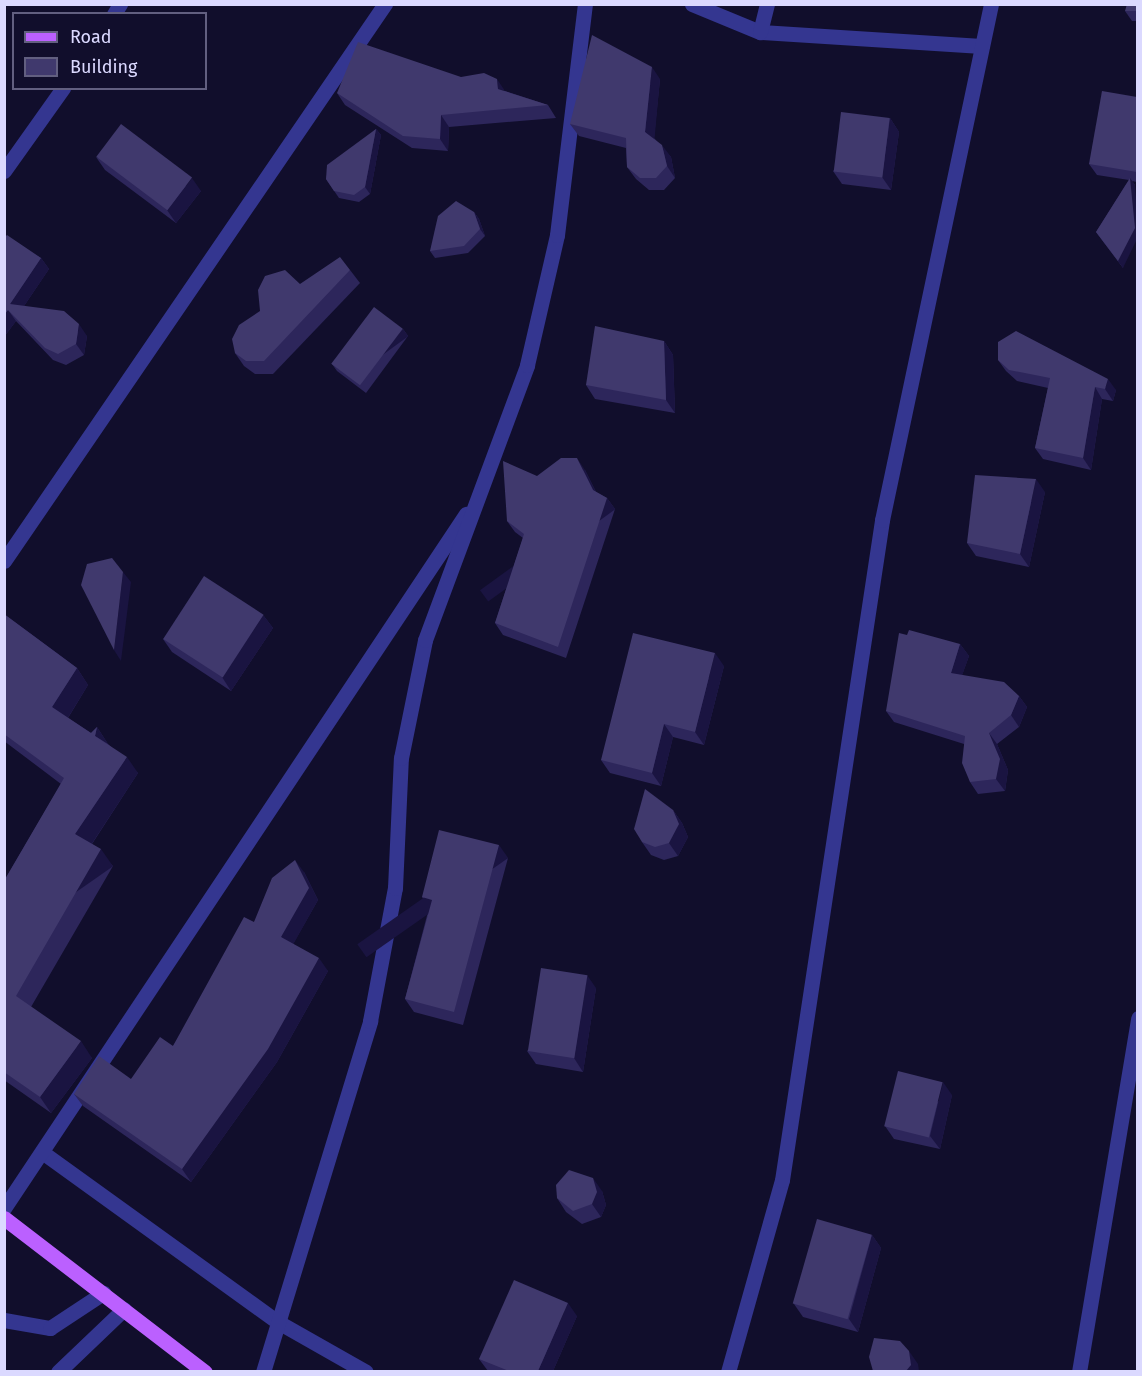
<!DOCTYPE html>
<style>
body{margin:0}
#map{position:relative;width:1142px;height:1376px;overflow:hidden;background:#110e2c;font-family:"Fira Sans",sans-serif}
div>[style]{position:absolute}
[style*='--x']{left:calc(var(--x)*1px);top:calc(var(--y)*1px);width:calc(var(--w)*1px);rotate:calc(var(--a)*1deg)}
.minor>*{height:15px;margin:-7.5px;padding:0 7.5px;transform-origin:7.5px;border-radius:7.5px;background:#343690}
.major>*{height:15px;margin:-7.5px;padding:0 7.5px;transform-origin:7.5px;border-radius:7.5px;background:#bb60ff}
.wall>*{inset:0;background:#2d265b}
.shaded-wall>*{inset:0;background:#1a1441;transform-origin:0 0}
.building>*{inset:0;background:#40396d;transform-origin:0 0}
span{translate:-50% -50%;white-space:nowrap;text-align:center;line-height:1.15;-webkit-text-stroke:6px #110e2c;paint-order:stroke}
.frame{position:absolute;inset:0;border:6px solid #dbd9ff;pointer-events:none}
.legend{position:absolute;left:12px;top:12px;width:195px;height:78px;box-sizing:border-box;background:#110e2c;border:2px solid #625f80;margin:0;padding:8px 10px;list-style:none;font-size:18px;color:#dbd9ff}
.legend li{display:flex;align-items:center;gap:12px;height:30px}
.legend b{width:30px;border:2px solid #625f80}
</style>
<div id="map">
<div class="minor">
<i style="--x:692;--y:4;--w:74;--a:22.4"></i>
<i style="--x:760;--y:32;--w:222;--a:3.6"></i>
<i style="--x:114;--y:14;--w:12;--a:-59"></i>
<i style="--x:760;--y:32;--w:29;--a:-76"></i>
<i style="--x:4;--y:171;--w:102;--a:-54.6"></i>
<i style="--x:4;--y:561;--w:675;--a:-55.63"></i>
<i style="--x:42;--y:1152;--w:291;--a:35.8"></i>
<i style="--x:278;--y:1322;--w:101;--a:29.6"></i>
<i style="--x:4;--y:1208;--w:834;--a:-56.35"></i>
<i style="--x:4;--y:1320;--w:47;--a:9.9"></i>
<i style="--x:50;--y:1328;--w:64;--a:-33.4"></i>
<i style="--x:58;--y:1372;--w:91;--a:-43.7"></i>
<i style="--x:263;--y:1372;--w:367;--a:-73"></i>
<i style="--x:370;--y:1021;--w:135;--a:-79.4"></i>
<i style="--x:395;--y:888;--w:130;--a:-87.4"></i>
<i style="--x:401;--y:758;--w:120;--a:-78.5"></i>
<i style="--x:425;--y:640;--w:293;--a:-69.6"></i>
<i style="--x:527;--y:365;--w:133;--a:-77"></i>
<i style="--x:557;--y:235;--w:233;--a:-83.1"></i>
<i style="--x:728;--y:1372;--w:199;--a:-74.3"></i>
<i style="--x:782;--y:1180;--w:668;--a:-81.38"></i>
<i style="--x:882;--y:520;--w:527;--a:-78.07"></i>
<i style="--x:1079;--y:1372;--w:359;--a:-80.5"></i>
</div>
<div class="major">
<i style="--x:4;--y:1218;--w:253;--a:37.5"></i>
</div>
<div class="wall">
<i style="clip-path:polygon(1137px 4px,1137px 21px,1132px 21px,1125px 11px)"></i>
<i style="clip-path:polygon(660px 79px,654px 138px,671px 157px,675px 178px,664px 190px,649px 190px,636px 179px,627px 167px,626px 148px,579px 136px,570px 124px)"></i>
<i style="clip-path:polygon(505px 91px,548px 105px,556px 118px,449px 127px,448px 151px,412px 148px,345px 105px,337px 93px)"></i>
<i style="clip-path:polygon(1137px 97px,1137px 182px,1132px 181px,1135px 185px,1123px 268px,1096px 232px,1129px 180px,1097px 175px,1089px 164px)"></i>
<i style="clip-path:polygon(890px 118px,899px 132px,891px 190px,842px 184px,833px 171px)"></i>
<i style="clip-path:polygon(376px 129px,381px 135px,370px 194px,359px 202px,339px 198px,326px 179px)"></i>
<i style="clip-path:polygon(96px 157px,201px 191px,176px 223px,105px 170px)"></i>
<i style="clip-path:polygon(474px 212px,479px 219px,485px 236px,468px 253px,435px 258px,430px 251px)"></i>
<i style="clip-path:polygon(4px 238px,41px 258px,49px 269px,24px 306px,87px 336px,84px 355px,66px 365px,53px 360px,16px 321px,4px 337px)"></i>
<i style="clip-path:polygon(350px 270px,360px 283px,273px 374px,255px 374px,244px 366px,235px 353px,300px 284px)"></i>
<i style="clip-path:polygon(403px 329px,408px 336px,366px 393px,337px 371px,332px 364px)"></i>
<i style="clip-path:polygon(664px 341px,673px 355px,675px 413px,595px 399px,586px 385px)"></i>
<i style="clip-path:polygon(998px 360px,1116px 390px,1113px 401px,1102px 399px,1091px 470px,1043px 459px,1035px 448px,1048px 388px,1017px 381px,1006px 371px)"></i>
<i style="clip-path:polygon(585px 470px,596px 492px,607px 498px,615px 509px,566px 658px,503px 635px,495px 623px,523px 538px,515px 532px,507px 521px,537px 476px)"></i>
<i style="clip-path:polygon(1045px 492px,1029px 567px,976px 556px,967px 543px)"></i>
<i style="clip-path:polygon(4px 614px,77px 668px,88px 685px,68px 718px,91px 733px,97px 727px,108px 744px,138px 773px,92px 844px,113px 866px,31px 1007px,92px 1058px,51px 1113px,4px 1080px,4px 881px,61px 784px,4px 741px)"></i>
<i style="clip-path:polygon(263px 615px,273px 628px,231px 691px,172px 652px,163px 639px)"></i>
<i style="clip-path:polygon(960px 644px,969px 656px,962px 675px,1019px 696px,1027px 707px,1019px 727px,997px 744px,1008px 770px,1005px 791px,978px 794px,970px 782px,964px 744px,894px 722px,886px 711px)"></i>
<i style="clip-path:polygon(724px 666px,704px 745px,673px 737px,661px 786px,610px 773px,601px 760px)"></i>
<i style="clip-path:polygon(673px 810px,682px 823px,688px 837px,678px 856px,664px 860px,651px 855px,642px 842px)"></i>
<i style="clip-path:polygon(508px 858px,463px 1025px,414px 1012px,405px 999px,429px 908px,422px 897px)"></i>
<i style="clip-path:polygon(304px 872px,318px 900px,293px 944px,328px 971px,277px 1062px,191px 1182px,83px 1106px,74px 1094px,131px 1079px,173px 1046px,254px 922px)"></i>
<i style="clip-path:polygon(596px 988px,583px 1072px,536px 1064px,527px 1051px)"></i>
<i style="clip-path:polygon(952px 1095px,940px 1149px,894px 1139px,885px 1126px)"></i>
<i style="clip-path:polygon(602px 1191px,606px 1205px,601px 1217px,582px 1224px,566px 1212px,557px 1198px)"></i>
<i style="clip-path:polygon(872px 1235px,881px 1248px,858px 1332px,803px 1317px,794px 1304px)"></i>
<i style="clip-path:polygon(577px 1316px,553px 1371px,488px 1371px,479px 1359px)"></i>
</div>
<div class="shaded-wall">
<i style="clip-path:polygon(652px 67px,660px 79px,654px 144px,645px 132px)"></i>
<i style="clip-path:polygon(497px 79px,505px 91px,498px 89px)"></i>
<i style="clip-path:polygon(441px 115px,449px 127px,448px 151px,440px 139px)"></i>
<i style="clip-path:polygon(890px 118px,899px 132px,891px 190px,882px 177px)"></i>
<i style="clip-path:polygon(376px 129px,381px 135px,370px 194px,365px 187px)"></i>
<i style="clip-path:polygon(662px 145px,671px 157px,675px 178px,667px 166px)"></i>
<i style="clip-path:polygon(192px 178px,201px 191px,176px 223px,167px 210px)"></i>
<i style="clip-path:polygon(1130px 178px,1135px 185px,1137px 212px,1137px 239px,1123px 268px,1118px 261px)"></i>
<i style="clip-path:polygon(474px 212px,479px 219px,485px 236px,480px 229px)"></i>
<i style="clip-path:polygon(41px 258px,49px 269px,18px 315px,10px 304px)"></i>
<i style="clip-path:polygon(8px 310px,16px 321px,4px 337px,4px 315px)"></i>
<i style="clip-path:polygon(79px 324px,87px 336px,84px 355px,76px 344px)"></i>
<i style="left:403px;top:329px;width:9px;height:71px;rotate:54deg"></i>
<i style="clip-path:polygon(664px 341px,673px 355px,675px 413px,666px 400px)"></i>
<i style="clip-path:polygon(1108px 379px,1116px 390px,1113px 401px,1105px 389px)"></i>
<i style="clip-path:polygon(1095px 387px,1102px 399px,1091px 470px,1083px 458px)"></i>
<i style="clip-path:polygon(577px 458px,585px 470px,601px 502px,593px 490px)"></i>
<i style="clip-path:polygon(1036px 479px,1045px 492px,1029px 567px,1020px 554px)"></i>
<i style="left:607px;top:498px;width:14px;height:157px;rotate:54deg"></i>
<i style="clip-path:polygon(123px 572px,131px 582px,121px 661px,114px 650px)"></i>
<i style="clip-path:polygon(263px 615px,273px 628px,231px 691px,222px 677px)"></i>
<i style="clip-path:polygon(960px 644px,969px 656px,959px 684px,951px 673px)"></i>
<i style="clip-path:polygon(715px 653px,724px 666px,704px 745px,695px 732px)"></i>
<i style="clip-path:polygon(77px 668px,88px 685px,64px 724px,52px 707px)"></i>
<i style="clip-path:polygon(1019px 696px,1027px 707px,1019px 727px,1011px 715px)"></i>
<i style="clip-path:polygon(664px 724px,673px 737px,661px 786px,652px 773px)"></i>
<i style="clip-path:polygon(97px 727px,108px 744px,95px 736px)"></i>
<i style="clip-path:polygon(989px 733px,997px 744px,1008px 770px,1005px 791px,996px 779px)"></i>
<i style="clip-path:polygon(127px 757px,138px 773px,87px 851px,75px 834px)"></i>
<i style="clip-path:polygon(673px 810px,682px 823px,688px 837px,678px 856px,669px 843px)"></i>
<i style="left:499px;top:845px;width:16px;height:173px;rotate:55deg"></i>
<i style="left:101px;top:849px;width:21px;height:170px;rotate:55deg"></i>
<i style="clip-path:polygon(295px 860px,304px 872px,318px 900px,290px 950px,281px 937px)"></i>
<i style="clip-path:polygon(319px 958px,328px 971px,277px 1062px,191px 1182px,182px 1169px)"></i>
<i style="clip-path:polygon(587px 975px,596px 988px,583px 1072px,574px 1058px)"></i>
<i style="clip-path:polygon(81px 1041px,92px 1058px,51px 1113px,40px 1097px)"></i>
<i style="clip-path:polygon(943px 1082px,952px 1095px,940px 1149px,930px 1136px)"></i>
<i style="clip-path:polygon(593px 1178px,602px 1191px,606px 1205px,601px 1217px,592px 1204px)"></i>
<i style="clip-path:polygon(872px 1235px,881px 1248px,858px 1332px,849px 1319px)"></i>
<i style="clip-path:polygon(568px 1303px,577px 1316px,553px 1371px,538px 1371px)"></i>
<i style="clip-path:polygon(909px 1351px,918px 1364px,919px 1371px,906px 1371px)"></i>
</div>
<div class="building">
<i style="clip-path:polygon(1127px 4px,1137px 4px,1137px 11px,1125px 11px)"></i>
<i style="clip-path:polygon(592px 35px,652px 67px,645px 132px,662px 145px,667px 166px,656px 178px,640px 178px,627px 167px,626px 138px,570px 124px)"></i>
<i style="clip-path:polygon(358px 42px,461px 77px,484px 73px,497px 79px,498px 89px,548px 105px,441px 115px,440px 139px,403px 136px,337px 93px)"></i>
<i style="clip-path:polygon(1102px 91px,1137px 97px,1137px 172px,1089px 164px)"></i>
<i style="left:841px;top:112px;width:49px;height:60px;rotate:7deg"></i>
<i style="left:121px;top:124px;width:89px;height:41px;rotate:37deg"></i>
<i style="clip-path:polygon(376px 129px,365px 187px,354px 195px,334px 191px,326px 179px,327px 165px)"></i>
<i style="clip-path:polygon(1130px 178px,1135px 228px,1118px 261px,1096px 232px)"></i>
<i style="clip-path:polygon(456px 201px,474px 212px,480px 229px,464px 246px,430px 251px,438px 216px)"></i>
<i style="clip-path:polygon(7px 235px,41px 258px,10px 304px,64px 311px,79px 324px,76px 344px,58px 354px,45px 348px,8px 310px,4px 315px,4px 238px)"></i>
<i style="clip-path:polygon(340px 257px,350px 270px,264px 361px,246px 361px,235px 353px,232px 339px,239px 325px,260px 311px,258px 290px,265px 276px,285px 270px,300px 284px)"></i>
<i style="left:374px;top:307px;width:36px;height:71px;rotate:37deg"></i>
<i style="clip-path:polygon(595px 326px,664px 341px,666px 400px,586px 385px)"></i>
<i style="clip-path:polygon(1016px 331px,1108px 379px,1105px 389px,1095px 387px,1083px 458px,1035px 448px,1050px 378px,1009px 370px,998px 360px,998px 342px)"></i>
<i style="clip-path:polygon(561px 458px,577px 458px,593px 490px,607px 498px,558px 647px,495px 623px,524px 534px,507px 521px,503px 461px,537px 476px)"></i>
<i style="clip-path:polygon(975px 475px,1036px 479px,1020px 554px,967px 543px)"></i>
<i style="clip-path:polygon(112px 558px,123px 572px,114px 650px,81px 585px,87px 564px)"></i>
<i style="left:204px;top:576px;width:71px;height:75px;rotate:33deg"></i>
<i style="clip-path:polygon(4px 614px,77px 668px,52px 707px,91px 733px,97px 727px,95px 736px,127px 757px,75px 834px,101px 849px,16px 996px,81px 1041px,40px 1097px,4px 1072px,4px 881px,64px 778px,4px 734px)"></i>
<i style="clip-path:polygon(909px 630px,960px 644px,951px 673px,1004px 682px,1019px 696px,1011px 715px,989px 733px,1000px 759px,996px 779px,970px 782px,962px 763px,965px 736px,886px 711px,899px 633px,907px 635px)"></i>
<i style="clip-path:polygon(633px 633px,715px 653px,695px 732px,664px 724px,652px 773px,601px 760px)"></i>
<i style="clip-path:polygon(645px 789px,673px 810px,679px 824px,669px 843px,655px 847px,642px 842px,634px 829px)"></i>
<i style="clip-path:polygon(439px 830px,499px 845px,454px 1012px,405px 999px,432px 900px,422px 897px)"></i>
<i style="clip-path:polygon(295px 860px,309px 888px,281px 937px,319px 958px,268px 1049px,182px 1169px,74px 1094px,99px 1056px,131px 1079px,160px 1037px,173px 1046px,244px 917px,254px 922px,272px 878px)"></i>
<i style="left:541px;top:968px;width:47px;height:84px;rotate:9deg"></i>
<i style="left:898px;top:1071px;width:46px;height:57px;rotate:14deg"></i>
<i style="clip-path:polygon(569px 1170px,593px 1178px,597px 1192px,592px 1204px,573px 1211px,557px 1198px,556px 1185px)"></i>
<i style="left:817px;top:1219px;width:57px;height:88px;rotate:16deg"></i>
<i style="clip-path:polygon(514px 1280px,568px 1303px,538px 1371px,509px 1371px,479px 1359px)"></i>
<i style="clip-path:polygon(874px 1338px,900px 1341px,909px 1351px,911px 1365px,906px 1371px,873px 1371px,869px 1357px)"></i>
</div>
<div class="frame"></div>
<ul class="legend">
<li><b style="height:8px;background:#bb60ff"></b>Road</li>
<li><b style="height:16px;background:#40396d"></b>Building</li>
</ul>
</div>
